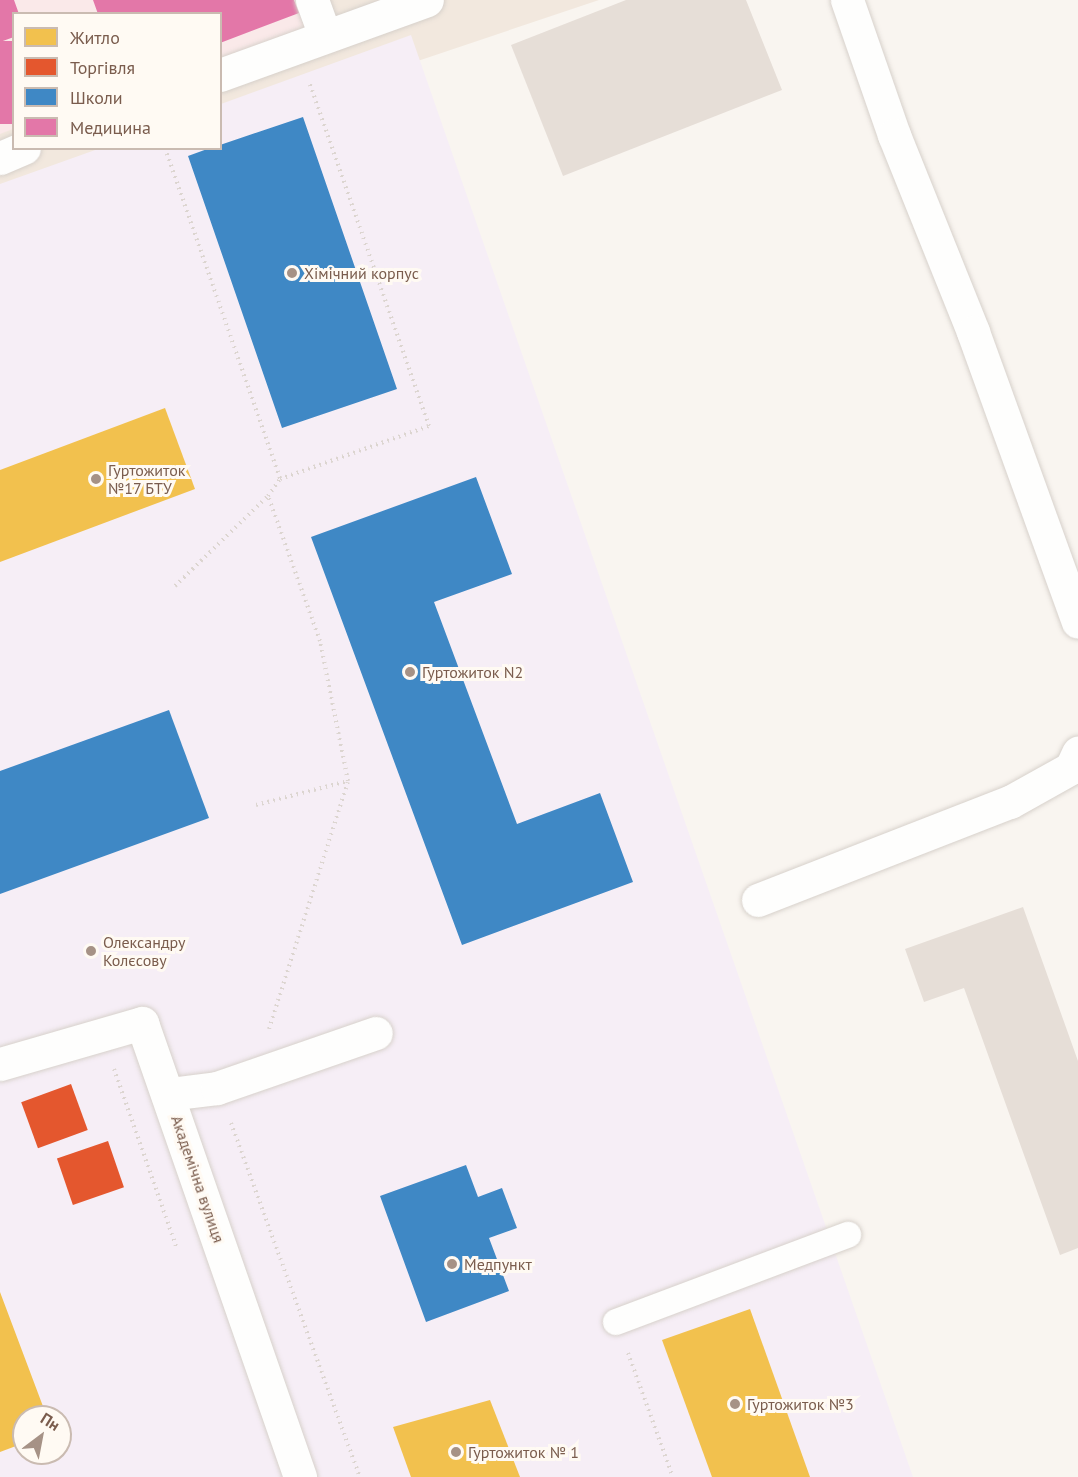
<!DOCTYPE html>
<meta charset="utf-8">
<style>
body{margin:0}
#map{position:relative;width:1078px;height:1477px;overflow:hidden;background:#f9f5f0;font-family:"PT Sans",sans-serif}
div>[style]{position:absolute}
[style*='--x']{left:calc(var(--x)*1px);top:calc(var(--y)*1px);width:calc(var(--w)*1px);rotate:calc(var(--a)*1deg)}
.residential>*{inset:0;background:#f2e8de}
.education>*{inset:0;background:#f6eef6}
.medical>*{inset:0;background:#fae9e9}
.homes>*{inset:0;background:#f2c14e}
.shops>*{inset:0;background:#e4572e;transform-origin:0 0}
.schools>*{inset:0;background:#3f88c5}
.health>*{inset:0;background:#e377a8;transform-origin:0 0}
.building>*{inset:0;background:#e6ded7}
.path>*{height:4px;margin-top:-2px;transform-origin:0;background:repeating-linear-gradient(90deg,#dcd5d0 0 1.5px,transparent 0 6px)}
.roads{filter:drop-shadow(0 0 2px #d7d1cb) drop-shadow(0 0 2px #d7d1cb)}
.lane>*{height:26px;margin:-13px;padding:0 13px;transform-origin:13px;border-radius:13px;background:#fefefd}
.street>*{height:33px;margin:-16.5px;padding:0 16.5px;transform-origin:16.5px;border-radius:16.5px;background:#fefefd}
.dots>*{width:16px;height:16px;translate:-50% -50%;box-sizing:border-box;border:3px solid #fffaf3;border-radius:50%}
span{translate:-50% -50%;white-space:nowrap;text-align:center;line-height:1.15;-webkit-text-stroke:6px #fffaf3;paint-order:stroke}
.poi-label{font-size:16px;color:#7a5c4d}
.left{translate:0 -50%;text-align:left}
.street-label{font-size:16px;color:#7a5c4d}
.legend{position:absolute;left:12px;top:12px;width:210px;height:138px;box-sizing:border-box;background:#fffaf3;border:2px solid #cabbb1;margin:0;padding:8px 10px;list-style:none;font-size:18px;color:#7a5c4d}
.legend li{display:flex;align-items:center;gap:12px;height:30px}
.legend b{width:30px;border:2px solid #cabbb1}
.north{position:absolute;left:12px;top:1405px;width:60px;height:60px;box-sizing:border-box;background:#fffaf3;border:2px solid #cabbb1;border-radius:50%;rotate:32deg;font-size:16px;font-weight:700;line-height:24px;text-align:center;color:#7a5c4d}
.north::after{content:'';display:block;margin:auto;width:21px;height:27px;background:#a69286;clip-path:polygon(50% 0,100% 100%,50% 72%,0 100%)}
</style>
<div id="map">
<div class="residential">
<i style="clip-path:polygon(0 0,599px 0,221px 127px,220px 14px,14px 14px,14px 148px,158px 149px,0 202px)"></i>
</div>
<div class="education">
<i style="clip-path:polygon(evenodd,411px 35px,913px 1477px,0 1477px,0 184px,98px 149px,220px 148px,221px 104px,411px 35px,24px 1417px,60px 1417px,60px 1453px,24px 1453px,24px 1417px)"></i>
</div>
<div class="medical">
<i style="clip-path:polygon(0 0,299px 0,309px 29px,221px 59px,220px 14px,14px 14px,13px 129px,0 134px)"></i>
</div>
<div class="homes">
<i style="clip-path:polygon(165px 408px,195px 489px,0 562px,0 470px)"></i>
<i style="clip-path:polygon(0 1292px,47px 1417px,24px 1417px,24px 1443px,0 1452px)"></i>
<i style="clip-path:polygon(750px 1309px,810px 1477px,712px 1477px,662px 1340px)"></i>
<i style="clip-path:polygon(490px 1400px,520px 1477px,411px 1477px,393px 1427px)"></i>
</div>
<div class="shops">
<i style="left:71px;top:1084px;width:49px;height:53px;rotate:70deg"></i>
<i style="left:108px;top:1141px;width:49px;height:54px;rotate:71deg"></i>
</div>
<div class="schools">
<i style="clip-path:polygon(303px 117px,397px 389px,282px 428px,188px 156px,210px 148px,220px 148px,220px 145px)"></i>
<i style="clip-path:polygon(476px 477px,512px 574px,434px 602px,517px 824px,600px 793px,633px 882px,462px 945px,311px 537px)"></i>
<i style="clip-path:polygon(169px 710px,209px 818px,0 894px,0 771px)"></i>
<i style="clip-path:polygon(466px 1165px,478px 1197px,502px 1188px,517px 1228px,489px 1238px,509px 1291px,426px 1322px,380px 1196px)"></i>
</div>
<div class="health">
<i style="clip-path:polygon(0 0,14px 0,19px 14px,14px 14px,14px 37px,0 42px)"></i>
<i style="clip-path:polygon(93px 0,294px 0,299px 13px,220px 43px,220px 14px,98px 14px)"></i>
<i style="left:14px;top:41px;width:83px;height:15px;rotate:90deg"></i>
</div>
<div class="building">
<i style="clip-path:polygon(626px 0,746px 0,782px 90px,563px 176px,511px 45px)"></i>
<i style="clip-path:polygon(1023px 907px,1078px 1061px,1078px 1248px,1060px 1255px,964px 988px,924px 1002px,905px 949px)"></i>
</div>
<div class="path">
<i style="--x:165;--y:148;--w:350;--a:70.8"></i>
<i style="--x:175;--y:586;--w:129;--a:-44.1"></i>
<i style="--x:256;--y:805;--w:95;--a:-14.6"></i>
<i style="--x:348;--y:781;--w:143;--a:-101.3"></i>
<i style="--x:320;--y:641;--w:154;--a:-109.7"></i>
<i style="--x:268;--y:496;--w:21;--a:-55"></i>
<i style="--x:280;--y:479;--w:158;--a:-19.6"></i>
<i style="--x:429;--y:426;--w:362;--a:-109.2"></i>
<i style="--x:269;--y:1029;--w:259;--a:-72.3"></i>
<i style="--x:114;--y:1069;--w:191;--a:70.7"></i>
<i style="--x:231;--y:1123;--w:377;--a:70"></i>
<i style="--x:628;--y:1353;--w:132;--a:70.1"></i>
</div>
<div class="roads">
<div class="lane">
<i style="--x:616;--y:1322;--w:248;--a:-20.6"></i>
</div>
<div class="street">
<i style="--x:312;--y:0;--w:37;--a:70"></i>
<i style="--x:847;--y:0;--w:143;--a:70.8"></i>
<i style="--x:894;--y:135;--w:212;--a:68.1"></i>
<i style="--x:973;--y:332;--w:308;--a:70.1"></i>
<i style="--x:220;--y:75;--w:220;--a:-19.9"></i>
<i style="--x:0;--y:158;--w:26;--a:-23"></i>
<i style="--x:758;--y:900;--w:270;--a:-21.3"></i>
<i style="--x:1010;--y:802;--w:70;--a:-29.1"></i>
<i style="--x:1071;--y:768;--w:17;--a:-65"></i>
<i style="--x:0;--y:1064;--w:148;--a:-16.1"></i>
<i style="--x:142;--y:1023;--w:481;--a:70.8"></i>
<i style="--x:169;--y:1094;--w:48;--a:-7.1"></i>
<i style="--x:217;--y:1088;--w:168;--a:-19.1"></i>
</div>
</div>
<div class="dots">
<i style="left:292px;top:273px;background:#a69286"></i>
<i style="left:96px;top:479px;background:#a69286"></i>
<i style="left:410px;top:672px;background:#a69286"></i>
<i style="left:91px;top:951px;background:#a69286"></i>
<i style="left:452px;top:1264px;background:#a69286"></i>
<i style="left:735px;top:1404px;background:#a69286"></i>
<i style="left:456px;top:1452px;background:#a69286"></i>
</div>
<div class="poi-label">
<span class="left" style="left:304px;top:273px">Хімічний корпус</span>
<span class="left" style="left:108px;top:479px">Гуртожиток<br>№17 БТУ</span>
<span class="left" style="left:422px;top:672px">Гуртожиток N2</span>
<span class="left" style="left:103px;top:951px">Олександру<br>Колєсову</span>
<span class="left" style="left:464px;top:1264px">Медпункт</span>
<span class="left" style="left:747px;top:1404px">Гуртожиток №3</span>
<span class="left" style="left:468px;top:1452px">Гуртожиток № 1</span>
</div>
<div class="street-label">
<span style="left:198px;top:1179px;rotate:71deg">Академічна вулиця</span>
</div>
<ul class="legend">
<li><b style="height:16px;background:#f2c14e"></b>Житло</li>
<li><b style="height:16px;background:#e4572e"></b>Торгівля</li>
<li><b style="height:16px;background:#3f88c5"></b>Школи</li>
<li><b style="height:16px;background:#e377a8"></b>Медицина</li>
</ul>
<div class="north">Пн</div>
</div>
